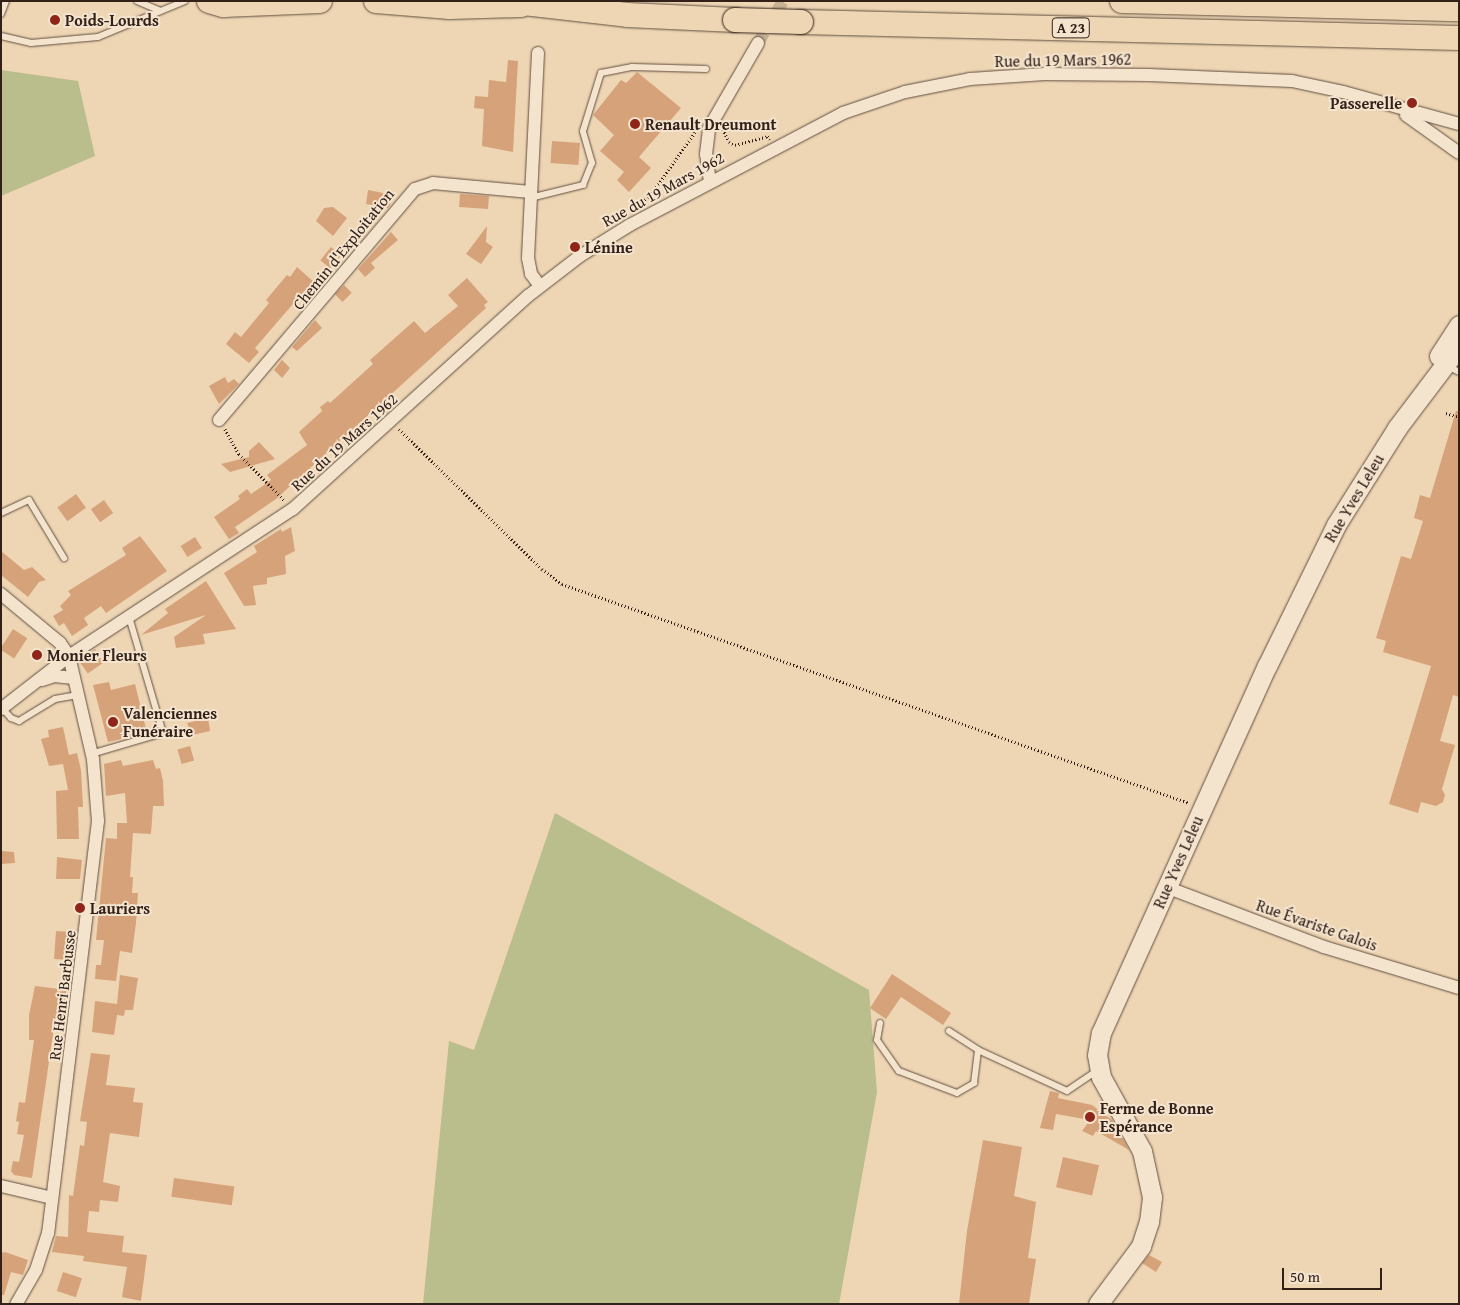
<!DOCTYPE html>
<meta charset="utf-8">
<style>
body{margin:0}
#map{position:relative;width:1460px;height:1305px;overflow:hidden;background:#eed6b4;font-family:"Gentium Book Plus",serif}
div>[style]{position:absolute}
[style*='--x']{left:calc(var(--x)*1px);top:calc(var(--y)*1px);width:calc(var(--w)*1px);rotate:calc(var(--a)*1deg)}
.green>*{inset:0;background:#babd8c}
.building>*{inset:0;background:#d6a27a;transform-origin:0 0}
.street-tunnel>*{height:12px;margin-top:-6px;transform-origin:0;background:repeating-linear-gradient(90deg,#c8b295 0 12px,transparent 0 18px)}
.path>*{height:2.5px;margin-top:-1.25px;transform-origin:0;background:repeating-linear-gradient(90deg,#322019 0 1px,transparent 0 3.5px)}
.roads{filter:drop-shadow(0 0 1px #614e40) drop-shadow(0 0 1px #614e40)}
.lane>*{height:6px;margin:-3px;padding:0 3px;transform-origin:3px;border-radius:3px;background:#f4e4ce}
.street>*{height:12px;margin:-6px;padding:0 6px;transform-origin:6px;border-radius:6px;background:#f4e4ce}
.secondary>*{height:19px;margin:-9.5px;padding:0 9.5px;transform-origin:9.5px;border-radius:9.5px;background:#f4e4ce}
.highway>*{height:24px;margin:-12px;padding:0 12px;transform-origin:12px;border-radius:12px;background:#eed6b4}
.bridges{filter:drop-shadow(0 0 1px #322019) drop-shadow(0 0 1px #322019)}
.highway-bridge>*{height:24px;margin:-12px;padding:0 12px;transform-origin:12px;border-radius:12px;background:#eed6b4}
.dots>*{width:14px;height:14px;translate:-50% -50%;box-sizing:border-box;border:2px solid #f4e4ce;border-radius:50%}
span{translate:-50% -50%;white-space:nowrap;text-align:center;line-height:1.15;-webkit-text-stroke:4px #f4e4ce;paint-order:stroke}
.shield-label span{padding:1px 4px;background:#f4e4ce;border:1px solid;border-radius:4px;-webkit-text-stroke-width:0}
.shield-label{font-size:15px;color:#322019;font-weight:700}
.poi-label{font-size:16px;color:#322019;font-weight:700}
.left{translate:0 -50%;text-align:left}
.right{translate:-100% -50%;text-align:right}
.street-label{font-size:16px;color:#322019}
.frame{position:absolute;inset:0;border:2px solid #322019;pointer-events:none}
.scale{position:absolute;left:1282px;top:1268px;width:100px;height:22px;box-sizing:border-box;border:2px solid #322019;border-top:0;padding-left:6px;font-size:15px;line-height:18px;white-space:nowrap;color:#322019;-webkit-text-stroke:4px #f4e4ce;paint-order:stroke}
</style>
<div id="map">
<div class="green">
<i style="clip-path:polygon(1px 70px,78px 81px,95px 156px,1px 196px)"></i>
<i style="clip-path:polygon(555px 813px,869px 990px,877px 1092px,839px 1304px,423px 1304px,449px 1041px,474px 1050px)"></i>
</div>
<div class="building">
<i style="clip-path:polygon(508px 60px,518px 61px,513px 152px,482px 146px,484px 109px,474px 108px,475px 96px,488px 97px,489px 80px,506px 82px)"></i>
<i style="clip-path:polygon(637px 72px,681px 108px,639px 157px,651px 168px,629px 192px,617px 180px,624px 172px,600px 151px,614px 135px,593px 115px,621px 80px,626px 83px)"></i>
<i style="left:552px;top:141px;width:28px;height:22px;rotate:4deg"></i>
<i style="clip-path:polygon(368px 190px,393px 195px,390px 205px,388px 208px,366px 204px)"></i>
<i style="left:460px;top:194px;width:29px;height:13px;rotate:4deg"></i>
<i style="clip-path:polygon(333px 207px,347px 218px,333px 236px,316px 221px,324px 208px)"></i>
<i style="clip-path:polygon(487px 226px,486px 242px,493px 247px,481px 264px,466px 254px)"></i>
<i style="clip-path:polygon(391px 232px,398px 240px,371px 263px,375px 268px,365px 277px,358px 269px)"></i>
<i style="left:331px;top:247px;width:13px;height:17px;rotate:39deg"></i>
<i style="clip-path:polygon(297px 267px,315px 283px,307px 292px,305px 290px,255px 348px,259px 352px,249px 363px,226px 344px,235px 332px,241px 337px,269px 303px,266px 300px,287px 275px,290px 277px)"></i>
<i style="clip-path:polygon(467px 278px,488px 302px,484px 305px,486px 308px,276px 499px,235px 527px,239px 533px,229px 539px,214px 517px,240px 499px,238px 496px,247px 489px,251px 494px,271px 480px,267px 475px,307px 445px,299px 432px,322px 411px,320px 407px,328px 401px,330px 403px,373px 364px,370px 360px,414px 321px,425px 333px,458px 306px,448px 295px)"></i>
<i style="left:344px;top:285px;width:11px;height:13px;rotate:45deg"></i>
<i style="clip-path:polygon(315px 320px,322px 328px,297px 351px,292px 347px)"></i>
<i style="clip-path:polygon(282px 360px,290px 368px,282px 378px,274px 370px)"></i>
<i style="clip-path:polygon(225px 377px,228px 383px,234px 379px,239px 384px,219px 404px,209px 386px)"></i>
<i style="clip-path:polygon(1456px 411px,1459px 411px,1459px 697px,1453px 695px,1440px 741px,1455px 745px,1442px 789px,1445px 795px,1443px 802px,1436px 806px,1421px 802px,1418px 813px,1389px 804px,1431px 666px,1383px 652px,1386px 641px,1376px 638px,1401px 556px,1411px 559px,1423px 521px,1414px 518px,1420px 495px,1430px 498px)"></i>
<i style="clip-path:polygon(259px 442px,275px 459px,230px 472px,221px 464px,249px 457px,249px 451px)"></i>
<i style="left:76px;top:494px;width:17px;height:23px;rotate:54deg"></i>
<i style="left:104px;top:500px;width:16px;height:16px;rotate:55deg"></i>
<i style="clip-path:polygon(291px 527px,295px 551px,285px 556px,286px 574px,267px 578px,267px 584px,253px 586px,256px 605px,244px 606px,224px 573px,257px 552px,254px 546px,281px 529px,282px 532px)"></i>
<i style="clip-path:polygon(140px 536px,167px 571px,106px 613px,101px 606px,84px 618px,88px 625px,72px 636px,64px 623px,59px 626px,53px 616px,63px 610px,60px 606px,71px 595px,68px 591px,126px 555px,122px 548px)"></i>
<i style="left:195px;top:537px;width:13px;height:17px;rotate:58deg"></i>
<i style="clip-path:polygon(1px 551px,24px 570px,32px 567px,46px 580px,39px 582px,28px 597px,1px 575px)"></i>
<i style="clip-path:polygon(206px 581px,236px 629px,203px 634px,205px 644px,176px 648px,174px 637px,206px 615px,141px 635px,168px 613px,165px 609px)"></i>
<i style="left:13px;top:629px;width:17px;height:24px;rotate:33deg"></i>
<i style="left:95px;top:649px;width:16px;height:20px;rotate:55deg"></i>
<i style="clip-path:polygon(109px 682px,111px 690px,135px 684px,147px 733px,108px 742px,93px 685px)"></i>
<i style="clip-path:polygon(208px 718px,210px 731px,192px 735px,187px 723px)"></i>
<i style="clip-path:polygon(63px 727px,69px 755px,77px 753px,81px 770px,83px 807px,78px 807px,79px 839px,57px 839px,56px 791px,68px 790px,63px 764px,49px 766px,41px 739px,49px 737px,48px 730px)"></i>
<i style="left:190px;top:746px;width:15px;height:13px;rotate:74deg"></i>
<i style="clip-path:polygon(121px 760px,123px 766px,153px 760px,156px 769px,160px 768px,163px 781px,164px 806px,153px 806px,151px 834px,133px 833px,130px 877px,133px 877px,132px 893px,138px 893px,136px 923px,132px 953px,120px 951px,116px 981px,95px 979px,96px 965px,101px 965px,104px 940px,96px 940px,106px 838px,117px 839px,117px 823px,127px 823px,125px 793px,106px 796px,104px 764px)"></i>
<i style="clip-path:polygon(1px 851px,14px 852px,15px 863px,1px 864px)"></i>
<i style="clip-path:polygon(57px 857px,82px 860px,80px 879px,56px 879px)"></i>
<i style="left:56px;top:931px;width:16px;height:28px;rotate:4deg"></i>
<i style="clip-path:polygon(892px 974px,951px 1013px,943px 1025px,901px 997px,886px 1019px,870px 1008px)"></i>
<i style="clip-path:polygon(120px 975px,138px 978px,133px 1010px,125px 1010px,124px 1016px,117px 1015px,114px 1035px,92px 1032px,95px 1001px,117px 1004px)"></i>
<i style="clip-path:polygon(35px 986px,68px 990px,65px 1008px,59px 1006px,53px 1034px,32px 1178px,14px 1175px,11px 1171px,13px 1161px,19px 1162px,24px 1135px,17px 1134px,19px 1122px,16px 1121px,19px 1102px,25px 1103px,34px 1040px,29px 1040px,29px 1015px)"></i>
<i style="clip-path:polygon(91px 1053px,110px 1055px,106px 1085px,135px 1088px,133px 1102px,143px 1103px,139px 1137px,110px 1133px,103px 1182px,120px 1186px,118px 1202px,100px 1200px,99px 1212px,89px 1211px,87px 1232px,124px 1236px,122px 1252px,147px 1255px,141px 1301px,122px 1297px,127px 1267px,83px 1261px,84px 1256px,52px 1252px,56px 1236px,68px 1237px,69px 1195px,73px 1196px,80px 1145px,84px 1146px,87px 1122px,80px 1121px)"></i>
<i style="clip-path:polygon(1050px 1091px,1059px 1093px,1058px 1098px,1092px 1105px,1112px 1120px,1129px 1150px,1096px 1131px,1093px 1136px,1082px 1131px,1090px 1120px,1056px 1114px,1053px 1130px,1040px 1128px)"></i>
<i style="clip-path:polygon(983px 1140px,1022px 1147px,1014px 1196px,1036px 1202px,1028px 1258px,1036px 1259px,1029px 1304px,959px 1304px,967px 1231px)"></i>
<i style="left:1063px;top:1157px;width:37px;height:31px;rotate:13deg"></i>
<i style="left:174px;top:1178px;width:61px;height:19px;rotate:8deg"></i>
<i style="clip-path:polygon(5px 1252px,28px 1260px,23px 1275px,11px 1272px,4px 1295px,1px 1295px,1px 1253px)"></i>
<i style="clip-path:polygon(1149px 1255px,1162px 1262px,1156px 1272px,1142px 1263px)"></i>
<i style="left:63px;top:1272px;width:20px;height:20px;rotate:18deg"></i>
</div>
<div class="street-tunnel">
<i style="--x:758;--y:43;--w:49;--a:-59.2"></i>
</div>
<div class="path">
<i style="--x:723;--y:129;--w:14;--a:65"></i>
<i style="--x:729;--y:142;--w:7;--a:27"></i>
<i style="--x:735;--y:145;--w:34;--a:-15"></i>
<i style="--x:768;--y:136;--w:4;--a:56"></i>
<i style="--x:639;--y:204;--w:14;--a:-36"></i>
<i style="--x:650;--y:196;--w:78;--a:-54.9"></i>
<i style="--x:1446;--y:413;--w:14;--a:17"></i>
<i style="--x:225;--y:429;--w:29;--a:61"></i>
<i style="--x:239;--y:454;--w:66;--a:45.6"></i>
<i style="--x:399;--y:429;--w:200;--a:44.4"></i>
<i style="--x:542;--y:569;--w:25;--a:37"></i>
<i style="--x:562;--y:584;--w:664;--a:19.25"></i>
</div>
<div class="roads">
<div class="lane">
<i style="--x:137;--y:1;--w:25;--a:23"></i>
<i style="--x:1;--y:14;--w:14;--a:-69"></i>
<i style="--x:1;--y:36;--w:31;--a:13"></i>
<i style="--x:31;--y:43;--w:67;--a:-5.1"></i>
<i style="--x:98;--y:37;--w:94;--a:-22.5"></i>
<i style="--x:530;--y:198;--w:55;--a:-13.8"></i>
<i style="--x:583;--y:185;--w:24;--a:-68"></i>
<i style="--x:592;--y:163;--w:33;--a:-106"></i>
<i style="--x:583;--y:131;--w:61;--a:-72.8"></i>
<i style="--x:601;--y:73;--w:32;--a:-11"></i>
<i style="--x:632;--y:67;--w:74;--a:1.5"></i>
<i style="--x:1446;--y:365;--w:15;--a:28"></i>
<i style="--x:1;--y:513;--w:31;--a:-25"></i>
<i style="--x:29;--y:500;--w:68;--a:58.9"></i>
<i style="--x:2;--y:708;--w:13;--a:48"></i>
<i style="--x:11;--y:718;--w:9;--a:21"></i>
<i style="--x:19;--y:721;--w:42;--a:-31.4"></i>
<i style="--x:55;--y:699;--w:23;--a:-10"></i>
<i style="--x:91;--y:754;--w:75;--a:-16.3"></i>
<i style="--x:163;--y:733;--w:121;--a:-106.3"></i>
<i style="--x:880;--y:1023;--w:17;--a:100"></i>
<i style="--x:877;--y:1040;--w:38;--a:55"></i>
<i style="--x:899;--y:1071;--w:62;--a:20.8"></i>
<i style="--x:957;--y:1093;--w:20;--a:-30"></i>
<i style="--x:974;--y:1083;--w:33;--a:-83"></i>
<i style="--x:978;--y:1050;--w:98;--a:24.7"></i>
<i style="--x:1067;--y:1091;--w:37;--a:-34"></i>
<i style="--x:949;--y:1031;--w:35;--a:33"></i>
</div>
<div class="street">
<i style="--x:538;--y:53;--w:205;--a:92.8"></i>
<i style="--x:528;--y:258;--w:16;--a:79"></i>
<i style="--x:531;--y:274;--w:15;--a:53"></i>
<i style="--x:1406;--y:115;--w:65;--a:35.6"></i>
<i style="--x:710;--y:182;--w:28;--a:-98"></i>
<i style="--x:706;--y:154;--w:26;--a:-83"></i>
<i style="--x:709;--y:128;--w:98;--a:-60"></i>
<i style="--x:219;--y:420;--w:303;--a:-49.7"></i>
<i style="--x:415;--y:189;--w:19;--a:-18"></i>
<i style="--x:433;--y:183;--w:97;--a:5.3"></i>
<i style="--x:1;--y:594;--w:77;--a:39.7"></i>
<i style="--x:60;--y:643;--w:16;--a:55"></i>
<i style="--x:69;--y:656;--w:106;--a:76.9"></i>
<i style="--x:93;--y:759;--w:62;--a:85.4"></i>
<i style="--x:98;--y:821;--w:415;--a:96.9"></i>
<i style="--x:48;--y:1233;--w:39;--a:108"></i>
<i style="--x:36;--y:1270;--w:39;--a:120"></i>
<i style="--x:42;--y:680;--w:13;--a:-18"></i>
<i style="--x:54;--y:676;--w:20;--a:6"></i>
<i style="--x:1;--y:709;--w:86;--a:-37.9"></i>
<i style="--x:69;--y:656;--w:268;--a:-33.3"></i>
<i style="--x:293;--y:509;--w:317;--a:-42.2"></i>
<i style="--x:528;--y:296;--w:66;--a:-37.6"></i>
<i style="--x:580;--y:256;--w:59;--a:-31.8"></i>
<i style="--x:630;--y:225;--w:241;--a:-27.7"></i>
<i style="--x:843;--y:113;--w:65;--a:-18.7"></i>
<i style="--x:905;--y:92;--w:66;--a:-11.3"></i>
<i style="--x:970;--y:79;--w:75;--a:-3.8"></i>
<i style="--x:1045;--y:74;--w:104;--a:0.6"></i>
<i style="--x:1149;--y:75;--w:143;--a:2.4"></i>
<i style="--x:1292;--y:81;--w:52;--a:12.2"></i>
<i style="--x:1343;--y:92;--w:120;--a:15.4"></i>
<i style="--x:1166;--y:887;--w:169;--a:20.8"></i>
<i style="--x:1324;--y:947;--w:141;--a:16.9"></i>
<i style="--x:1;--y:1186;--w:52;--a:13.2"></i>
</div>
<div class="secondary">
<i style="--x:1439;--y:356;--w:37;--a:-57"></i>
<i style="--x:1098;--y:1304;--w:72;--a:-53.4"></i>
<i style="--x:1141;--y:1246;--w:25;--a:-72"></i>
<i style="--x:1149;--y:1222;--w:25;--a:-83"></i>
<i style="--x:1152;--y:1197;--w:47;--a:-102.3"></i>
<i style="--x:1142;--y:1151;--w:85;--a:-119"></i>
<i style="--x:1101;--y:1077;--w:22;--a:-100"></i>
<i style="--x:1097;--y:1055;--w:22;--a:-80"></i>
<i style="--x:1101;--y:1033;--w:403;--a:-65.7"></i>
<i style="--x:1267;--y:666;--w:157;--a:-63.9"></i>
<i style="--x:1336;--y:525;--w:115;--a:-57.8"></i>
<i style="--x:1397;--y:428;--w:103;--a:-52.9"></i>
</div>
<div class="highway">
<i style="--x:209;--y:1;--w:15;--a:16"></i>
<i style="--x:223;--y:5;--w:97;--a:-2.4"></i>
<i style="--x:376;--y:1;--w:74;--a:4.6"></i>
<i style="--x:450;--y:7;--w:71;--a:-1.6"></i>
<i style="--x:505;--y:1;--w:123;--a:6.5"></i>
<i style="--x:627;--y:15;--w:108;--a:2.7"></i>
<i style="--x:1122;--y:1;--w:337;--a:1.4"></i>
<i style="--x:801;--y:22;--w:658;--a:1.39"></i>
</div>
</div>
<div class="bridges">
<div class="highway-bridge">
<i style="--x:735;--y:20;--w:66;--a:1.7"></i>
</div>
</div>
<div class="dots">
<i style="left:55px;top:20px;background:#8f2418"></i>
<i style="left:1412px;top:103px;background:#8f2418"></i>
<i style="left:635px;top:124px;background:#8f2418"></i>
<i style="left:575px;top:247px;background:#8f2418"></i>
<i style="left:37px;top:655px;background:#8f2418"></i>
<i style="left:113px;top:722px;background:#8f2418"></i>
<i style="left:80px;top:908px;background:#8f2418"></i>
<i style="left:1090px;top:1117px;background:#8f2418"></i>
</div>
<div class="shield-label">
<span style="left:1071px;top:28px">A 23</span>
</div>
<div class="poi-label">
<span class="left" style="left:65px;top:20px">Poids-Lourds</span>
<span class="right" style="left:1402px;top:103px">Passerelle</span>
<span class="left" style="left:645px;top:124px">Renault Dreumont</span>
<span class="left" style="left:585px;top:247px">Lénine</span>
<span class="left" style="left:47px;top:655px">Monier Fleurs</span>
<span class="left" style="left:123px;top:722px">Valenciennes<br>Funéraire</span>
<span class="left" style="left:90px;top:908px">Lauriers</span>
<span class="left" style="left:1100px;top:1117px">Ferme de Bonne<br>Espérance</span>
</div>
<div class="street-label">
<span style="left:1063px;top:60px;rotate:-1deg">Rue du 19 Mars 1962</span>
<span style="left:663px;top:189px;rotate:-29deg">Rue du 19 Mars 1962</span>
<span style="left:343px;top:249px;rotate:-51deg">Chemin d'Exploitation</span>
<span style="left:344px;top:442px;rotate:-42deg">Rue du 19 Mars 1962</span>
<span style="left:1354px;top:498px;rotate:-59deg">Rue Yves Leleu</span>
<span style="left:1178px;top:862px;rotate:-66deg">Rue Yves Leleu</span>
<span style="left:1317px;top:925px;rotate:19deg">Rue Évariste Galois</span>
<span style="left:62px;top:995px;rotate:-83deg">Rue Henri Barbusse</span>
</div>
<div class="frame"></div>
<div class="scale">50 m</div>
</div>
